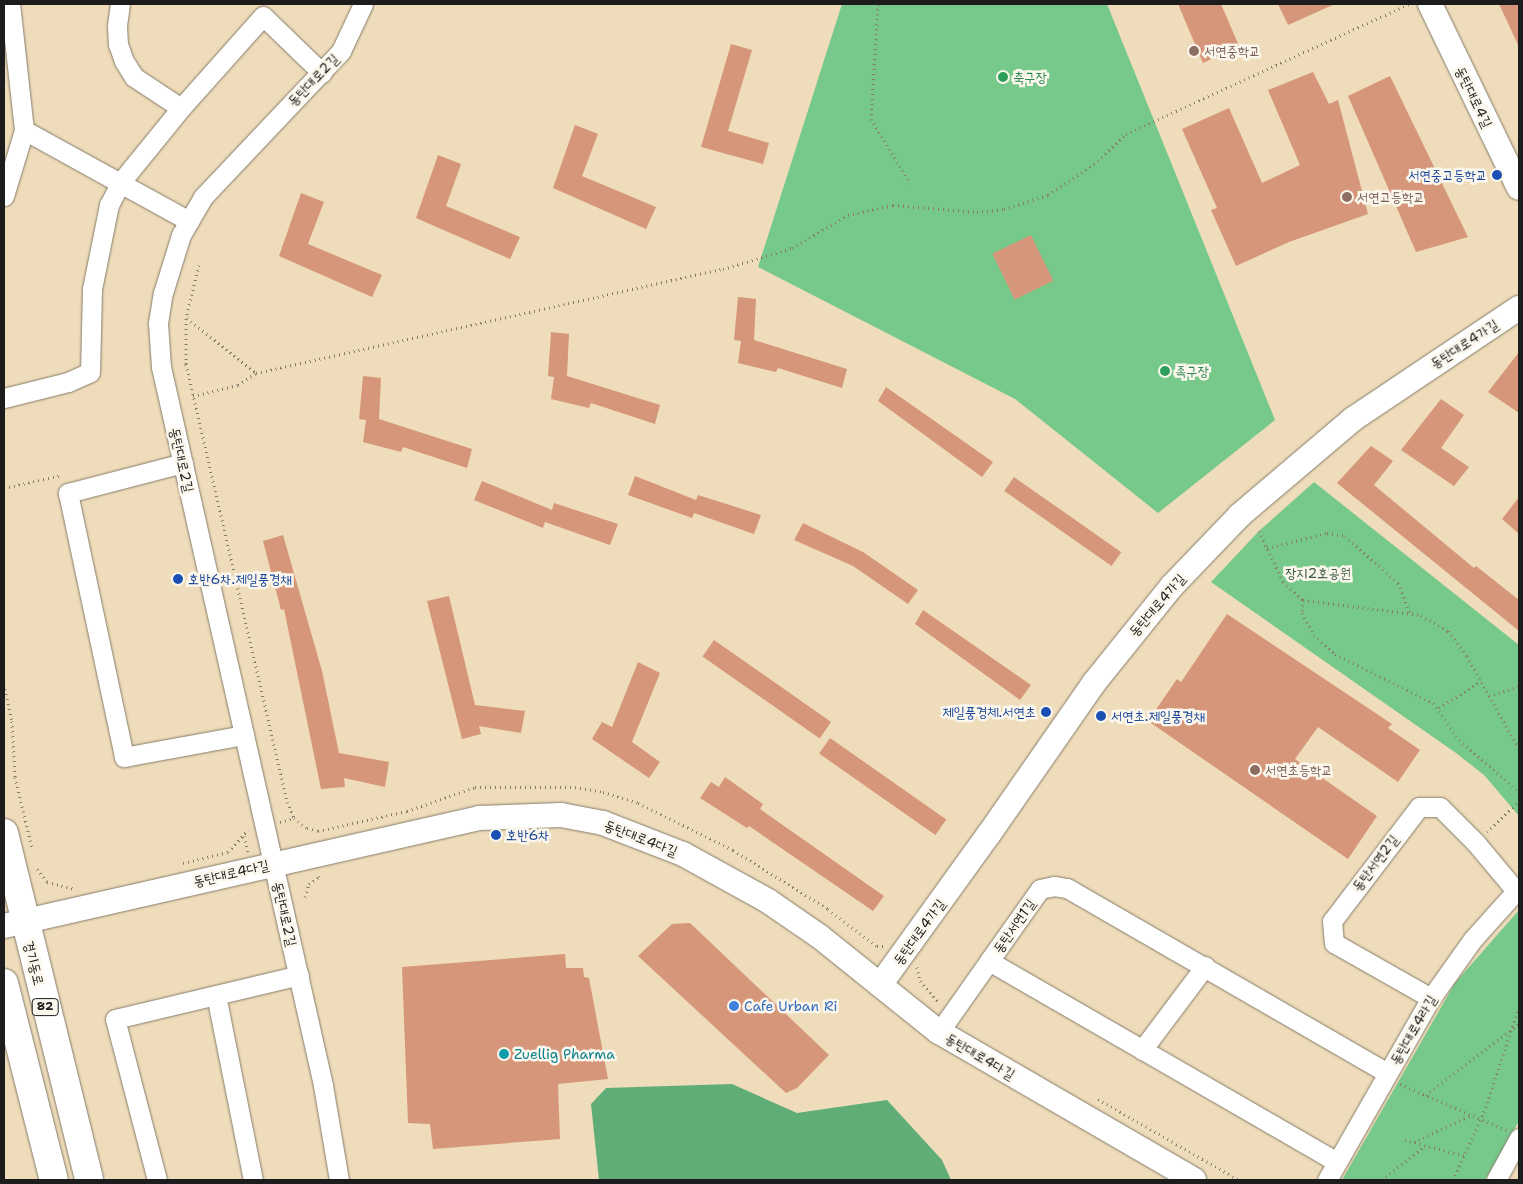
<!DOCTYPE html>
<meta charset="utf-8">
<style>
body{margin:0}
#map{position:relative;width:1523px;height:1184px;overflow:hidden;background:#eedcba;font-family:"Shantell Sans","Poor Story",sans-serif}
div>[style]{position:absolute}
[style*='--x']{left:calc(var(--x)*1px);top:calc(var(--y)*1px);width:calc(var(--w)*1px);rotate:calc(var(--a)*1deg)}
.green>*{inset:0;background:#77c98b}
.forest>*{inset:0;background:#61ad77}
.building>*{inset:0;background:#d6967a;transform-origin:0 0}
.path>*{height:3px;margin-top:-1.5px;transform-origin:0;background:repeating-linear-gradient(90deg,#857c6b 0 1px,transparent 0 5px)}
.roads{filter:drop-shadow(0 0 1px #857c6b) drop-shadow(0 0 1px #857c6b)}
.minor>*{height:19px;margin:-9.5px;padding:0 9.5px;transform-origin:9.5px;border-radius:9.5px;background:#fff}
.tertiary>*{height:24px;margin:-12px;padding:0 12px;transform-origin:12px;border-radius:12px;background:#fff}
.primary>*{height:28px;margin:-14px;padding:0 14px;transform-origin:14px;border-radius:14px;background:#fff}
.dots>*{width:14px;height:14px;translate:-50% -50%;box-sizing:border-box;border:2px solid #fbf7ec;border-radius:50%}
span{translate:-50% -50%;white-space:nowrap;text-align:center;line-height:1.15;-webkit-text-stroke:5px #fbf7ec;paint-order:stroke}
.shield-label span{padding:1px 4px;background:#fbf7ec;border:1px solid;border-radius:4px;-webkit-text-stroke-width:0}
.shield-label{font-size:12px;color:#1c1c1c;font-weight:700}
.education-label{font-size:14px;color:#785e54}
.left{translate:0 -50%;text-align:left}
.leisure-label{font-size:14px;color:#27864d}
.street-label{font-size:14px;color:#1c1c1c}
.transit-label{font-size:14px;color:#164399}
.right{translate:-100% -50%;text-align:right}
.park-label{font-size:14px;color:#3c5943}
.shop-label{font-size:14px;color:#366cbe}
.culture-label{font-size:14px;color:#0d838f}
.frame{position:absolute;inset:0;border:5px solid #1c1c1c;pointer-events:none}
</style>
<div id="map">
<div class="green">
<i style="clip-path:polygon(842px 4px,1107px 4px,1275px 420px,1158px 513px,1015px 399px,758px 267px)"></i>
<i style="clip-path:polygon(1314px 482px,1519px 645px,1519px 816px,1484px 775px,1456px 753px,1211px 582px,1259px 531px)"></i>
<i style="clip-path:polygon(1519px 910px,1519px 1121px,1485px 1180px,1342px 1180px,1455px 983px)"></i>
</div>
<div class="forest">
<i style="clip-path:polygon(732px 1084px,797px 1113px,887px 1100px,942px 1160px,951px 1180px,599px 1180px,591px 1104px,606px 1088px)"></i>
</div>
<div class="building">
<i style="clip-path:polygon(1178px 4px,1221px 4px,1239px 46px,1203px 63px)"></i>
<i style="clip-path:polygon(1278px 4px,1335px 4px,1288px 25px)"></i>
<i style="clip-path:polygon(1499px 4px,1519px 4px,1519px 47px)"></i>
<i style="clip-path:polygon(731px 44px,752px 50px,728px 131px,769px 143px,763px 164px,701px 147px)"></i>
<i style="clip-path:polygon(1313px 72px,1329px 104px,1338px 100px,1368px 214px,1289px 242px,1236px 266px,1211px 210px,1217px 208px,1182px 129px,1229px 108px,1262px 183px,1300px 165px,1268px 90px)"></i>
<i style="clip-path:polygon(1390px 76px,1468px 237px,1416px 252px,1348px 96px)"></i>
<i style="clip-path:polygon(575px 125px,598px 134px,582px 176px,656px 207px,646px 229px,553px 188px)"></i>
<i style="clip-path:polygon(438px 155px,461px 164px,446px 206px,520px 237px,510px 259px,416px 218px)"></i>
<i style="clip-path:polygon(301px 193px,324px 202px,308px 244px,382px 275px,372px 297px,279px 256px)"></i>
<i style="left:1031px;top:235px;width:51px;height:43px;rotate:64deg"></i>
<i style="clip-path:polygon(738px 297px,756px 299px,754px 340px,847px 369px,842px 388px,778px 368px,776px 372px,738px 363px,741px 341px,734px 340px)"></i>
<i style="clip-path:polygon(551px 332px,569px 334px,567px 376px,660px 405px,655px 424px,591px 403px,589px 408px,551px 399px,554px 377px,548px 376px)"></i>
<i style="clip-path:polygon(1519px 352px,1519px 413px,1488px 392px)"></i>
<i style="clip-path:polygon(363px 376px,381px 378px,379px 419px,472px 449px,467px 468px,403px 447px,401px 452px,363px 442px,366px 420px,359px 419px)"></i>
<i style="clip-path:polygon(886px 387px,993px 462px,982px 477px,878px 401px)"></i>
<i style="clip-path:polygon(1441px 399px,1464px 415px,1441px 448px,1469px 467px,1454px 486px,1401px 450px)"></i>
<i style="clip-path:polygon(1371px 446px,1393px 461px,1374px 485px,1474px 568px,1476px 566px,1519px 600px,1519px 631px,1337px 483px)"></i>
<i style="clip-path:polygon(635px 476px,696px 500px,698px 495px,761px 515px,754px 534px,694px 513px,692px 518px,628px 495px)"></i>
<i style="left:1014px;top:477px;width:131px;height:17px;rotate:35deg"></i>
<i style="clip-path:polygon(482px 481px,552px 510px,554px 503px,618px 524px,610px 545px,545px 522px,543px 528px,474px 500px)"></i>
<i style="clip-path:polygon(1519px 497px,1519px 534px,1502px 519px)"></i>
<i style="clip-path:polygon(803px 523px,863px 552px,918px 590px,908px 604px,853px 566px,794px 540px)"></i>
<i style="clip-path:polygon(283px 535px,322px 671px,339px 753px,389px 762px,385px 787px,344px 778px,345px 787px,321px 789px,284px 609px,281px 610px,263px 541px)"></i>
<i style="clip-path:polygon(449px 596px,475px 705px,525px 711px,521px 733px,479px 726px,481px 734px,462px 739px,427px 601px)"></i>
<i style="clip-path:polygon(923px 610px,1031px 685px,1020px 700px,915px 624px)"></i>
<i style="clip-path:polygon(1227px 614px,1392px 724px,1388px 728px,1420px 750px,1398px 782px,1318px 727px,1295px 759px,1377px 816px,1348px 859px,1148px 721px,1177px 679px,1181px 682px)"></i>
<i style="left:714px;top:640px;width:143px;height:20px;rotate:35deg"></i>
<i style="clip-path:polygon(638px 662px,660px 673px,632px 742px,660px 762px,649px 778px,592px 739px,602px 722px,612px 727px)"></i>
<i style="left:830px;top:738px;width:142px;height:19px;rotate:35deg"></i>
<i style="clip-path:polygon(725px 777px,763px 804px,760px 809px,884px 896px,873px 911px,749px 826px,747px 828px,700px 798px,711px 782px,719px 787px)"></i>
<i style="clip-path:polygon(690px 923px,829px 1055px,797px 1088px,786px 1093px,638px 956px,672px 924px)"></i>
<i style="clip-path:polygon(565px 954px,566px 968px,583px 968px,584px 977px,589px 978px,608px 1079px,558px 1084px,560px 1139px,433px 1149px,430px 1124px,408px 1123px,402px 967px)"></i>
</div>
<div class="path">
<i style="--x:878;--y:4;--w:115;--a:93.5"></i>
<i style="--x:871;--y:119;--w:75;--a:58.6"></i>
<i style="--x:199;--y:265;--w:55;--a:103.8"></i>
<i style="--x:186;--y:318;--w:46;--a:90"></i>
<i style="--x:186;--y:364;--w:449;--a:77"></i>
<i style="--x:287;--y:802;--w:17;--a:66"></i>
<i style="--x:294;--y:818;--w:16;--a:38"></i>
<i style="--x:307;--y:828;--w:11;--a:15"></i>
<i style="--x:318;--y:831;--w:91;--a:-12.7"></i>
<i style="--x:407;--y:811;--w:72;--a:-19.4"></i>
<i style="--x:475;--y:787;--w:100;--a:0"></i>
<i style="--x:575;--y:787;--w:28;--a:10"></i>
<i style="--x:603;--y:792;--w:37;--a:17"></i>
<i style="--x:638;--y:803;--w:106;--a:26.3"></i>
<i style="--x:733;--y:850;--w:112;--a:31.8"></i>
<i style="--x:828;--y:909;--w:61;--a:37.1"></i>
<i style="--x:877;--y:946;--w:8;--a:0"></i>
<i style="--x:187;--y:318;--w:88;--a:38.6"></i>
<i style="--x:193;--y:396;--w:46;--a:-13.7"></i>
<i style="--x:238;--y:385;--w:22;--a:-34"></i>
<i style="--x:256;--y:373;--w:478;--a:-12.6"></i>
<i style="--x:723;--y:269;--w:72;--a:-16.9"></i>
<i style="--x:792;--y:248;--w:65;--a:-30.5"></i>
<i style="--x:848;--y:215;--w:46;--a:-12.5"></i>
<i style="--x:893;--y:205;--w:84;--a:4.8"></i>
<i style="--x:977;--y:212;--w:27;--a:-6"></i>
<i style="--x:1004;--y:209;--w:46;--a:-17.7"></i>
<i style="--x:1048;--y:195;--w:60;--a:-34.2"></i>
<i style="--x:1098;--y:161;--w:39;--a:-44"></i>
<i style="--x:1126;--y:134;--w:311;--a:-24.7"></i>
<i style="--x:4;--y:488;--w:59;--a:-12.6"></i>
<i style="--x:1259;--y:531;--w:56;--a:64.8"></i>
<i style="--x:1283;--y:582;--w:27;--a:42"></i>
<i style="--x:1303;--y:600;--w:119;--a:7.2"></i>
<i style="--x:1421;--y:615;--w:31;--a:31"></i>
<i style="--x:1448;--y:631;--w:31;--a:53"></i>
<i style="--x:1467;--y:656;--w:107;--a:60.8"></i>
<i style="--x:1267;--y:548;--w:62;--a:-14"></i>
<i style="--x:1327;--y:533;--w:18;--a:9"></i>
<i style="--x:1345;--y:536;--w:71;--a:41.6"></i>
<i style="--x:1398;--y:583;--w:32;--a:68"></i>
<i style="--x:1303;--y:600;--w:13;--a:94"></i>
<i style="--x:1302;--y:613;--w:25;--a:61"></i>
<i style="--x:1314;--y:635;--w:28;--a:42"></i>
<i style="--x:1335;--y:654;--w:110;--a:26.6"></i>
<i style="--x:1433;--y:703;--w:45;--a:54.9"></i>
<i style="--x:1459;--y:740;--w:79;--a:40.9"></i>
<i style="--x:4;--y:684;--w:38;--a:78"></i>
<i style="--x:12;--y:721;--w:56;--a:86.9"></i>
<i style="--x:15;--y:777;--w:73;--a:76.5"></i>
<i style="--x:1489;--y:696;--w:32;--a:-18"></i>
<i style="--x:1439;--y:708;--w:50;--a:-32.7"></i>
<i style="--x:280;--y:822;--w:15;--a:-16"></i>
<i style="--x:1487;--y:832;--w:45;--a:-44.1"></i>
<i style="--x:244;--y:836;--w:16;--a:76"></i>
<i style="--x:183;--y:863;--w:46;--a:-13.7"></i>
<i style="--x:228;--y:852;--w:30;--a:-48"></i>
<i style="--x:37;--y:869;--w:16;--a:52"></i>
<i style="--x:47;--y:882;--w:29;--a:14"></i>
<i style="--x:305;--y:897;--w:14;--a:-73"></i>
<i style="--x:309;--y:884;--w:12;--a:-35"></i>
<i style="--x:319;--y:877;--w:4;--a:-117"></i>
<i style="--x:917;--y:967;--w:14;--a:78"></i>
<i style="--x:920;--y:981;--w:29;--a:49"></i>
<i style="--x:1400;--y:1084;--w:116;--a:23.3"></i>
<i style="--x:1426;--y:1095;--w:117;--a:-37.4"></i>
<i style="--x:1098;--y:1099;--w:163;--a:29.9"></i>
<i style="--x:1405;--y:1140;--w:62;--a:14.9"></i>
<i style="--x:1414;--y:1142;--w:64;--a:-25"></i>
<i style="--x:1382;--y:1180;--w:55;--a:-38.3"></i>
<i style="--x:1453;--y:1180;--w:75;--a:-65.5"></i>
<i style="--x:1484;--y:1112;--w:111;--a:-71.6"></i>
</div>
<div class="roads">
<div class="minor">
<i style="--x:120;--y:4;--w:22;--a:98"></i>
<i style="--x:117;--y:26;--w:18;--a:87"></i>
<i style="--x:118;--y:44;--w:18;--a:71"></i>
<i style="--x:124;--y:61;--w:19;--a:58"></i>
<i style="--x:134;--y:77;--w:56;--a:33.4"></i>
<i style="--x:24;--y:130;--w:110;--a:28.9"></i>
<i style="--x:120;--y:183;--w:97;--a:-50.9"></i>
<i style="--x:181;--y:108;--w:123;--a:-48.3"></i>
<i style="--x:263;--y:16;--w:82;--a:44"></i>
<i style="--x:4;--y:196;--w:69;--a:-73.1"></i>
<i style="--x:24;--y:130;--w:127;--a:-96.3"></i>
<i style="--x:4;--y:398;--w:66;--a:-14"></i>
<i style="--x:68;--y:382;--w:24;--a:-24"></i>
<i style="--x:90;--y:372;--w:83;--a:-88.6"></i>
<i style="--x:92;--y:289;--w:86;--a:-78.6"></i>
<i style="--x:109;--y:205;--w:25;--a:-63"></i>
<i style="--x:120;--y:183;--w:79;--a:28.8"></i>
<i style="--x:183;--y:463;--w:119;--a:165.4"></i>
<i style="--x:68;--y:493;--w:270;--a:78"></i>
<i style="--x:124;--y:757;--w:122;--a:-10.4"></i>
<i style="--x:216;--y:995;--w:189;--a:78.7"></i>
<i style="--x:939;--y:1032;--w:87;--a:-54.8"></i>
<i style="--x:1142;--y:1050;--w:105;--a:-53.1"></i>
<i style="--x:1337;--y:1162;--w:402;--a:-150"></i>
<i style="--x:989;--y:961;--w:88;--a:-54.7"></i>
<i style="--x:1040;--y:889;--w:14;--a:-12"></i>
<i style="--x:1054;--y:886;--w:13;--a:9"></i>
<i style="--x:1067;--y:888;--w:370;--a:30"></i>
<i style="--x:157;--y:1180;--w:166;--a:-104.6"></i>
<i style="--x:115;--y:1019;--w:189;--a:-13.4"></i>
<i style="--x:339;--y:1180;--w:96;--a:-99.6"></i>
<i style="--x:323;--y:1085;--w:736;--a:-102.71"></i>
<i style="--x:161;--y:367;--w:44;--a:-93.9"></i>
<i style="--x:158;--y:323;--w:30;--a:-81"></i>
<i style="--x:163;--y:293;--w:61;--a:-72.8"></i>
<i style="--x:181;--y:235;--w:44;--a:-59.9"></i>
<i style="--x:203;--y:197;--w:201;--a:-46.6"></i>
<i style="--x:341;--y:51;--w:52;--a:-64.9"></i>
<i style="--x:1327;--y:1180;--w:210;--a:-60.3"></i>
<i style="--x:1431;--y:998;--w:72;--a:-54.6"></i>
<i style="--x:1473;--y:939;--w:64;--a:-48.1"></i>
<i style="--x:1516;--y:891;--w:64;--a:-129.9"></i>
<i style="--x:1475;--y:842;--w:49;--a:-135"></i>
<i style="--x:1440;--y:807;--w:21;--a:180"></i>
<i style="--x:1419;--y:807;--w:143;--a:127.3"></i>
<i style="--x:1332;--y:921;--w:22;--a:85"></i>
<i style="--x:1334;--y:943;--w:112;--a:29.6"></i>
<i style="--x:1496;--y:1180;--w:48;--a:-61.3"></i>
</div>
<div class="tertiary">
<i style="--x:1430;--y:4;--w:204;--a:64.2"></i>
<i style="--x:4;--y:926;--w:487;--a:-12.8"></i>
<i style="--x:479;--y:818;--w:82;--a:-2.1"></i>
<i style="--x:561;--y:815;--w:43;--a:10.8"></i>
<i style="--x:603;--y:823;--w:86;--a:21.2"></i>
<i style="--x:683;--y:854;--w:97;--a:28.9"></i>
<i style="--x:768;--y:901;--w:62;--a:34.5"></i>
<i style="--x:819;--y:936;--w:154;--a:38.7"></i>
<i style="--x:939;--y:1032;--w:295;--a:30.1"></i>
<i style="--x:880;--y:985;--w:186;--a:-54.2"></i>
<i style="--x:989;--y:834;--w:184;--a:-55.2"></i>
<i style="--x:1094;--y:683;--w:124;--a:-51.2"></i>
<i style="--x:1172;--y:586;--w:98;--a:-46.2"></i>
<i style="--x:1240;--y:515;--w:148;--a:-40.3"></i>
<i style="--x:1353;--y:419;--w:200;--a:-33.8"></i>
</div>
<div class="primary">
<i style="--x:4;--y:833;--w:357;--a:76.2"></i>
<i style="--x:4;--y:983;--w:203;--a:75.8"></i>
</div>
</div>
<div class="dots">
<i style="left:1194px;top:51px;background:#8d6e63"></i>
<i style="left:1003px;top:77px;background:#2e9e5b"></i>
<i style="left:1497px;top:175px;background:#1a4fb4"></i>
<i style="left:1347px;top:197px;background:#8d6e63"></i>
<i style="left:1165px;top:371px;background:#2e9e5b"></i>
<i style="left:178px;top:579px;background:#1a4fb4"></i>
<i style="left:1046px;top:712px;background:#1a4fb4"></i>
<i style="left:1101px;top:716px;background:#1a4fb4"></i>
<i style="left:1255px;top:770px;background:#8d6e63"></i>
<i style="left:496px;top:835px;background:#1a4fb4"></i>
<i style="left:734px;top:1006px;background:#3f7fe0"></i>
<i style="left:504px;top:1054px;background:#0f9aa8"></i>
</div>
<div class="shield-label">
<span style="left:45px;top:1007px">82</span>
</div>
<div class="education-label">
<span class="left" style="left:1204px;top:51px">서연중학교</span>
<span class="left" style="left:1357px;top:197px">서연고등학교</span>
<span class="left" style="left:1265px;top:770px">서연초등학교</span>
</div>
<div class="leisure-label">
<span class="left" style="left:1013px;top:77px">축구장</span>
<span class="left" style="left:1175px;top:371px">족구장</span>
</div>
<div class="street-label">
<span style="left:313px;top:80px;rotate:-46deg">동탄대로2길</span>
<span style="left:1474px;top:97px;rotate:64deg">동탄대로4길</span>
<span style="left:1464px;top:344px;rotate:-33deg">동탄대로4가길</span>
<span style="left:182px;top:460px;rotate:77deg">동탄대로2길</span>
<span style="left:1157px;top:605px;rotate:-49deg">동탄대로4가길</span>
<span style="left:641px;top:838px;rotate:21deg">동탄대로4다길</span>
<span style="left:1375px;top:863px;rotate:-53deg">동탄서연2길</span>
<span style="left:231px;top:873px;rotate:-13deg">동탄대로4다길</span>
<span style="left:285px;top:914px;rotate:77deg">동탄대로2길</span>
<span style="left:1014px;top:926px;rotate:-55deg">동탄서연1길</span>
<span style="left:919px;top:932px;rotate:-54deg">동탄대로4가길</span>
<span style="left:34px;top:963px;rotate:76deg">경기동로</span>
<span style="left:1413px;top:1030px;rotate:-60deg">동탄대로4라길</span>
<span style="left:980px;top:1056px;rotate:30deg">동탄대로4다길</span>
</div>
<div class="transit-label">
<span class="right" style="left:1487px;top:175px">서연중고등학교</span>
<span class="left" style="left:188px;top:579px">호반6차.제일풍경채</span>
<span class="right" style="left:1036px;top:712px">제일풍경체.서연초</span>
<span class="left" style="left:1111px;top:716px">서연초.제일풍경채</span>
<span class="left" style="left:506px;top:835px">호반6차</span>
</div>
<div class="park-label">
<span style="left:1318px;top:573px">장지2호공원</span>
</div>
<div class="shop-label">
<span class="left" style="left:744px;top:1006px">Cafe Urban Ri</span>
</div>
<div class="culture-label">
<span class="left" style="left:514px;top:1054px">Zuellig Pharma</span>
</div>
<div class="frame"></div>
</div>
